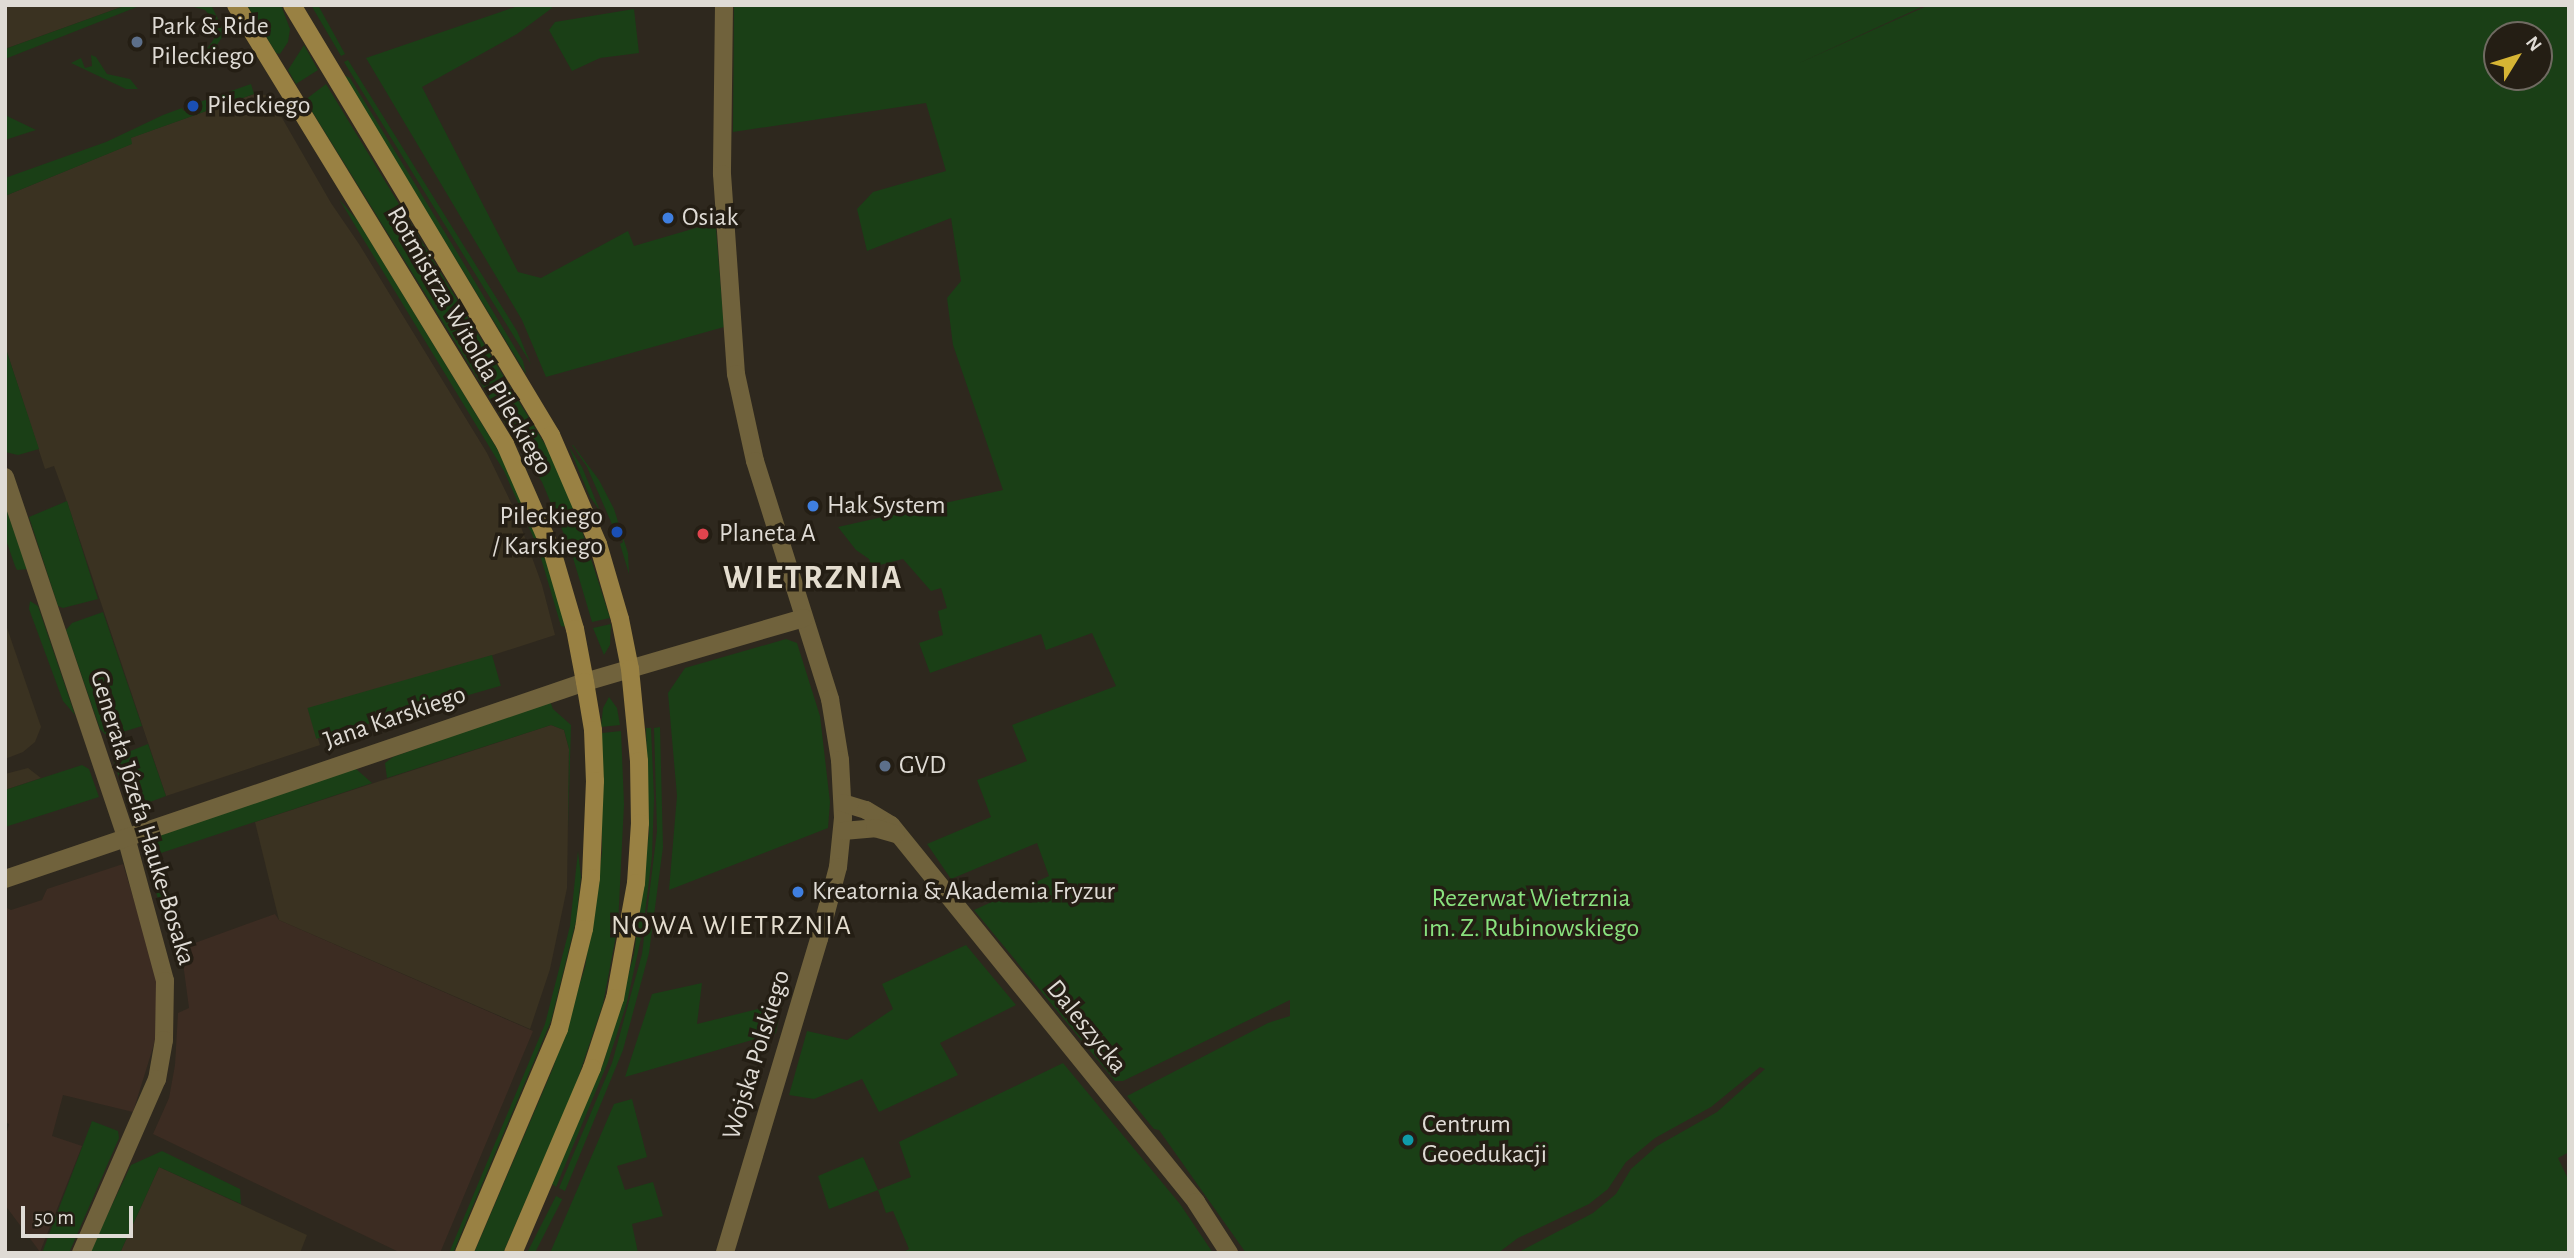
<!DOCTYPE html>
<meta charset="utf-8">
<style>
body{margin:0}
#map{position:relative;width:2574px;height:1258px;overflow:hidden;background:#2e281e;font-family:"Alegreya Sans",sans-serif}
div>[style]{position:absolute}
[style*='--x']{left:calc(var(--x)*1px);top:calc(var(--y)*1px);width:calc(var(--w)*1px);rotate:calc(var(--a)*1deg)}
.commercial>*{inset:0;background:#3c2c22}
.built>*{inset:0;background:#3a3221}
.green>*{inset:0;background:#1a3f16;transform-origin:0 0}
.minor>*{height:18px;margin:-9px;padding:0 9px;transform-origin:9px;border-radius:9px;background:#70623c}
.secondary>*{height:18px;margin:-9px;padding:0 9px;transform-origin:9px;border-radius:9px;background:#998143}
.dots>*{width:19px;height:19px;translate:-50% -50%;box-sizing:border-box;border:4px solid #241e14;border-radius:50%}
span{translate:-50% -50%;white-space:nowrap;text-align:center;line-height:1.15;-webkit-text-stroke:7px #241e14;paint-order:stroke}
.poi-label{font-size:26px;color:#dfdbd5}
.left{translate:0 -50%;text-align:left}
.right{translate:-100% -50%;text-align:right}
.street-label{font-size:26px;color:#dfdbd5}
.park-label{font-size:26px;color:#89e17e}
.neighbourhood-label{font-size:28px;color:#e4ddcf;letter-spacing:2px}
.district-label{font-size:33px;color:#e4ddcf;font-weight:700;letter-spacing:2px}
.frame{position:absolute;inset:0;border:7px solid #dfdbd5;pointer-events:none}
.north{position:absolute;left:2483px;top:21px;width:70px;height:70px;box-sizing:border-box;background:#241e14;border:2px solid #6f6a61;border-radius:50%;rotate:52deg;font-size:19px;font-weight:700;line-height:28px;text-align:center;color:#dfdbd5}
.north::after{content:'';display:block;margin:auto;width:24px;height:32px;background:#d6b534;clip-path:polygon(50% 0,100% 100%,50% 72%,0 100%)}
.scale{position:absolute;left:21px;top:1206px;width:112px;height:32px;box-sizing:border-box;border:4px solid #dfdbd5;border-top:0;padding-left:9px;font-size:21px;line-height:24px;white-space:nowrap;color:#dfdbd5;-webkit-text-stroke:5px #241e14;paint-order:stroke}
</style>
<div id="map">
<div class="commercial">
<i style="clip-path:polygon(123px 864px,157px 976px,155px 1041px,133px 1112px,63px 1095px,52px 1136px,82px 1146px,40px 1252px,5px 1205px,5px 1139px,9px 1124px,5px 1122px,5px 907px,11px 910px,42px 900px,47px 889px)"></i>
<i style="clip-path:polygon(275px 914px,279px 920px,533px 1031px,440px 1253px,401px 1253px,153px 1134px,169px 1098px,175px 1065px,178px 1013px,189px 1008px,181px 948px)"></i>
</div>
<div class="built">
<i style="clip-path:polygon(5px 5px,127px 5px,5px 49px)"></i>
<i style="clip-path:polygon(254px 94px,266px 95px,274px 104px,331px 203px,359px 244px,487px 453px,516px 513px,542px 585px,555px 635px,310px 714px,320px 745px,166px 796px,65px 496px,54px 466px,45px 469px,5px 346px,5px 196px,131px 144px,130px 138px)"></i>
<i style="clip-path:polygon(5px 622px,41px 727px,35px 742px,23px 752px,5px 759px)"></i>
<i style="clip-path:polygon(551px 725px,564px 730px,569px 749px,567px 888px,550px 969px,530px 1029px,279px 920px,255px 822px)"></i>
<i style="clip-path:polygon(28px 768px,41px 778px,5px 790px,5px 774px)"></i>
<i style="clip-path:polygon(159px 1167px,307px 1235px,300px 1253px,120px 1253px)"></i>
</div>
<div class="green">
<i style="clip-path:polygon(127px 5px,142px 5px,5px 59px,5px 49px)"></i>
<i style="clip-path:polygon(187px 5px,211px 5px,225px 33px,206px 61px,204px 53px,216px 36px,215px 21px,205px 10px)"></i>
<i style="clip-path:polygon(247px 5px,281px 5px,290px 29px,288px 42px,280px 54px,276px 53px)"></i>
<i style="clip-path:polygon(311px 5px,318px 5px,345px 54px,341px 56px)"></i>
<i style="clip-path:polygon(521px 5px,551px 5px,552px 8px,517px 34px,422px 87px,518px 272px,541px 278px,628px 231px,634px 246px,706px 225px,706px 218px,715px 217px,724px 327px,546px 377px,522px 320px,366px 58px)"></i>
<i style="clip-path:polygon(evenodd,734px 5px,1926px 5px,1797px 64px,1929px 5px,2569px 5px,2569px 1152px,2558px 1158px,2569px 1181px,2569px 1253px,1517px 1253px,1593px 1213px,1616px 1194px,1631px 1169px,1657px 1146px,1717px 1112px,1765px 1069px,1760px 1067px,1711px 1107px,1655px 1138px,1626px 1162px,1608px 1189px,1589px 1204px,1518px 1238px,1498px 1253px,1246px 1253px,1159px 1130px,1154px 1129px,1127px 1096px,1268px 1023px,1290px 1016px,1290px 1000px,1123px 1081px,1115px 1081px,974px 910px,1049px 876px,1037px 843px,951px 879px,927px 844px,991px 817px,977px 780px,1027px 761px,1012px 725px,1116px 686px,1092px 633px,1046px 650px,1041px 634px,930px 673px,919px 643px,943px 635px,938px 611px,947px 608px,941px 588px,931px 591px,903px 559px,872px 567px,869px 559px,856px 550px,838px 527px,1003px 490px,953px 345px,947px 298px,961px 281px,951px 218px,867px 251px,857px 209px,873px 192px,946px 171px,926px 103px,733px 132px,734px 5px,2539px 35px,2539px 77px,2497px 77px,2497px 35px,2539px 35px)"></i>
<i style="clip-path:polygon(634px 9px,639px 53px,600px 58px,572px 71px,549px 30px,555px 22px)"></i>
<i style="clip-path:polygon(304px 45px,318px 70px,296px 84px,288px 70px)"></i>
<i style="clip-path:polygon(91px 55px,96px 57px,107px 74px,130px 79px,138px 89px,126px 89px,71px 63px,81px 58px,85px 68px,92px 66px)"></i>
<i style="clip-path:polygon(348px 60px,517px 331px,531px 364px,344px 62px)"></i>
<i style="clip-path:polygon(343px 75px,350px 78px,455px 249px,523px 361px,526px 374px)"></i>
<i style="clip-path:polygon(251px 84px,254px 94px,131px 138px,132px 144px,5px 196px,5px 178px,106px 142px,163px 115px,182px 108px,184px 111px,195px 107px,194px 104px)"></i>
<i style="clip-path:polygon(326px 84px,546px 446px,575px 509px,610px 618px,592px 622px,571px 551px,542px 482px,305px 100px)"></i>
<i style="clip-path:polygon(5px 115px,36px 130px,5px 140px)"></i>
<i style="clip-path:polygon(339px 199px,358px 221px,496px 447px,522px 498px,545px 557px,566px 627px,561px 626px,538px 548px,504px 471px)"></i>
<i style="clip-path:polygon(5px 346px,39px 449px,18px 455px,5px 452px)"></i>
<i style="clip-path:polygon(572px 445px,573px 445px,599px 480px,614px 509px,628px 553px,629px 574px,620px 544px,623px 542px,620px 530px,615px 531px,587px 467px)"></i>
<i style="clip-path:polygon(569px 447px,582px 467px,600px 511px,590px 497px)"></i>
<i style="clip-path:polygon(67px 501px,98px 599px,63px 608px,58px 606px,29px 517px)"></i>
<i style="clip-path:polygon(5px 505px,27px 569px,17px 570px,15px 566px,5px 537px)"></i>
<i style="clip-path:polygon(30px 601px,38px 606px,75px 715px,63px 701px,29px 609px)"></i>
<i style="clip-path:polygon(103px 612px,142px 726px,113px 735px,106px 735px,100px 729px,66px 630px,72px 623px)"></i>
<i style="clip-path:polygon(611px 624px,610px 645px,604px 655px,593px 628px)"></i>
<i style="clip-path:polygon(786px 639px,797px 643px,820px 716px,830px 802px,828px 828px,669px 890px,677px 796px,668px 693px,685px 668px)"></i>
<i style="left:492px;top:655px;width:32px;height:192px;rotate:74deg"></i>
<i style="clip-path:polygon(609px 697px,617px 708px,620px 725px,601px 727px,603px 708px)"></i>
<i style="clip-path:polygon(550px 701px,553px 709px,571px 725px,568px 829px,569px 749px,564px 730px,551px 725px,387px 778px,385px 763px,393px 757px)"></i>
<i style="clip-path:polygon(660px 727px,663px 847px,649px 953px,623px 1050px,565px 1191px,559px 1188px,612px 1063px,642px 954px,657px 831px,654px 728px)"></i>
<i style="clip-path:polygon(646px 728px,651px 728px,654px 798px,652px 856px,643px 929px,627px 1002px,608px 1062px,556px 1187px,552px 1184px,604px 1061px,634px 954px,649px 832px)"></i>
<i style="clip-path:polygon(621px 731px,624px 804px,618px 925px,603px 1004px,575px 1087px,503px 1253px,474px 1253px,553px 1068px,585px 967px,602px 853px,602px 733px)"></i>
<i style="clip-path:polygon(148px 744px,166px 796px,134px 808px,127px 804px,113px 758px)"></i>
<i style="clip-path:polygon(82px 765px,89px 769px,99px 797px,5px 827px,5px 790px)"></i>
<i style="clip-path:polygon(355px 768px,372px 783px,158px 854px,181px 948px,169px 935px,148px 866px,146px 855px,163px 832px)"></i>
<i style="clip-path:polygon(578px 851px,581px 877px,576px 921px,551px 1021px,453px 1253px,449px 1253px,545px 1024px,570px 926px)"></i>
<i style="clip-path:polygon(966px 945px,1016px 1005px,940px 1043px,958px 1075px,879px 1112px,862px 1079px,814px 1099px,789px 1095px,807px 1031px,847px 1040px,893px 1009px,882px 984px)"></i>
<i style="clip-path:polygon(702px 983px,697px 1024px,782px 1003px,776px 1033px,625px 1077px,652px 994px)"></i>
<i style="clip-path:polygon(1063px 1063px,1180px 1204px,1213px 1253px,902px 1253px,909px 1249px,893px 1211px,886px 1213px,878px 1190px,829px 1209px,818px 1176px,863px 1157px,878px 1190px,911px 1177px,899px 1142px)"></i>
<i style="clip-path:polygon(632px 1099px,647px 1157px,617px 1166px,625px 1190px,653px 1182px,663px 1216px,632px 1224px,638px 1253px,550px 1253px,614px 1104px)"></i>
<i style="clip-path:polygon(92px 1121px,118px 1131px,119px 1138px,69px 1253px,42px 1253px)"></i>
<i style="clip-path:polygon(162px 1151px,240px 1189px,241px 1204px,159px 1167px,120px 1253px,89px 1253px,131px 1165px)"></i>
<i style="left:556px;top:1196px;width:7px;height:62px;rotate:27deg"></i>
</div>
<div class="minor">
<i style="--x:724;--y:5;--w:169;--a:90.7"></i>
<i style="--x:722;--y:174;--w:200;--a:86"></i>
<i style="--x:736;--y:374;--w:89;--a:77.7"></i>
<i style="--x:755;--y:461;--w:250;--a:72.5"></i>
<i style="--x:830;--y:699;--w:62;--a:80.7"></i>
<i style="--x:840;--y:760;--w:58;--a:87"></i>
<i style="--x:843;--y:818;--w:49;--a:95.8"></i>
<i style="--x:838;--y:867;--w:74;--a:104.8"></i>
<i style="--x:819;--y:939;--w:328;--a:106.7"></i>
<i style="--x:5;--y:477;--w:380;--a:71.4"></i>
<i style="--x:126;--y:837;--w:149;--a:74.8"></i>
<i style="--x:165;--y:981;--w:59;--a:91"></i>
<i style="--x:164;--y:1040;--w:40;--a:100"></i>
<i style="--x:157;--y:1079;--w:190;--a:113.6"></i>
<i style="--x:843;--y:803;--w:24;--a:17"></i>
<i style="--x:866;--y:810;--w:29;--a:31"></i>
<i style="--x:891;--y:825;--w:485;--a:51"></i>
<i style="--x:1196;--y:1202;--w:61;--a:57.1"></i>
<i style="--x:843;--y:831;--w:32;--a:-5"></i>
<i style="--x:875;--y:828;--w:22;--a:16"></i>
<i style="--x:5;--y:879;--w:613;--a:-18.76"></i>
<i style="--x:585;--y:682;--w:228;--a:-16.3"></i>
</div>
<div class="secondary">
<i style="--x:236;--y:5;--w:515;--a:58.5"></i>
<i style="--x:505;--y:444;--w:120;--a:66.4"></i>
<i style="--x:553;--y:554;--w:78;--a:73.7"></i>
<i style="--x:575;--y:629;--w:54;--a:79.3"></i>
<i style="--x:585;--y:682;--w:49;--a:80.5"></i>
<i style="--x:593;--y:730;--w:51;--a:87.8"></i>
<i style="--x:595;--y:781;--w:97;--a:92.4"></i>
<i style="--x:591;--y:878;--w:51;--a:97.8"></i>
<i style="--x:584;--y:929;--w:103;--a:104"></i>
<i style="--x:559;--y:1029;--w:243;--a:113"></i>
<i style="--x:292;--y:5;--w:502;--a:58.94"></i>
<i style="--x:551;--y:435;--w:119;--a:66.7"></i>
<i style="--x:598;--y:544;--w:78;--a:73.7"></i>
<i style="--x:620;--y:619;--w:51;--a:78.7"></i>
<i style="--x:630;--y:669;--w:92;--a:84.4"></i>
<i style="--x:639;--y:761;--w:62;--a:89.1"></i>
<i style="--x:640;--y:823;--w:60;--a:93.8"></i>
<i style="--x:636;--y:883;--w:117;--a:100.3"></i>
<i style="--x:615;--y:998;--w:74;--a:108.2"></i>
<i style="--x:592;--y:1068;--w:201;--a:113.1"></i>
</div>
<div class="dots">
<i style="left:137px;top:42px;background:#5c6f8a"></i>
<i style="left:193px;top:106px;background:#1a4fb4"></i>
<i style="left:668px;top:218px;background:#3f7fe0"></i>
<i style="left:813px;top:506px;background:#3f7fe0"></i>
<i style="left:617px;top:532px;background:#1a4fb4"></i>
<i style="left:703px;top:534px;background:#e0444e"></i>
<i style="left:885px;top:766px;background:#5c6f8a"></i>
<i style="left:798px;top:892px;background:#3f7fe0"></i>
<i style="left:1408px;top:1140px;background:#0f9aa8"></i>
</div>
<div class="poi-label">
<span class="left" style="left:151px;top:42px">Park &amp; Ride<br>Pileckiego</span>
<span class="left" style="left:207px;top:106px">Pileckiego</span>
<span class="left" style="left:682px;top:218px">Osiak</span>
<span class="left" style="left:827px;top:506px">Hak System</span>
<span class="right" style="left:603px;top:532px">Pileckiego<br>/ Karskiego</span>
<span class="left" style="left:719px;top:534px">Planeta A</span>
<span class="left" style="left:899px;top:766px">GVD</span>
<span class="left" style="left:812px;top:892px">Kreatornia &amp; Akademia Fryzur</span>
<span class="left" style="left:1422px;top:1140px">Centrum<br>Geoedukacji</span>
</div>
<div class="street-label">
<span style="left:469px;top:341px;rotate:60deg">Rotmistrza Witolda Pileckiego</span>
<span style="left:395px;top:718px;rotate:-19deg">Jana Karskiego</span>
<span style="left:142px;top:818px;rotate:73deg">Generała Józefa Hauke-Bosaka</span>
<span style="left:1086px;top:1027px;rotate:51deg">Daleszycka</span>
<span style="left:757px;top:1055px;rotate:-73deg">Wojska Polskiego</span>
</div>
<div class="park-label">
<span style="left:1531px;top:914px">Rezerwat Wietrznia<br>im. Z. Rubinowskiego</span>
</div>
<div class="neighbourhood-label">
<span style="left:732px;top:926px">NOWA WIETRZNIA</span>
</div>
<div class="district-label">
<span style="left:813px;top:579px">WIETRZNIA</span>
</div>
<div class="frame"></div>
<div class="north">N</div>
<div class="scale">50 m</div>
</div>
